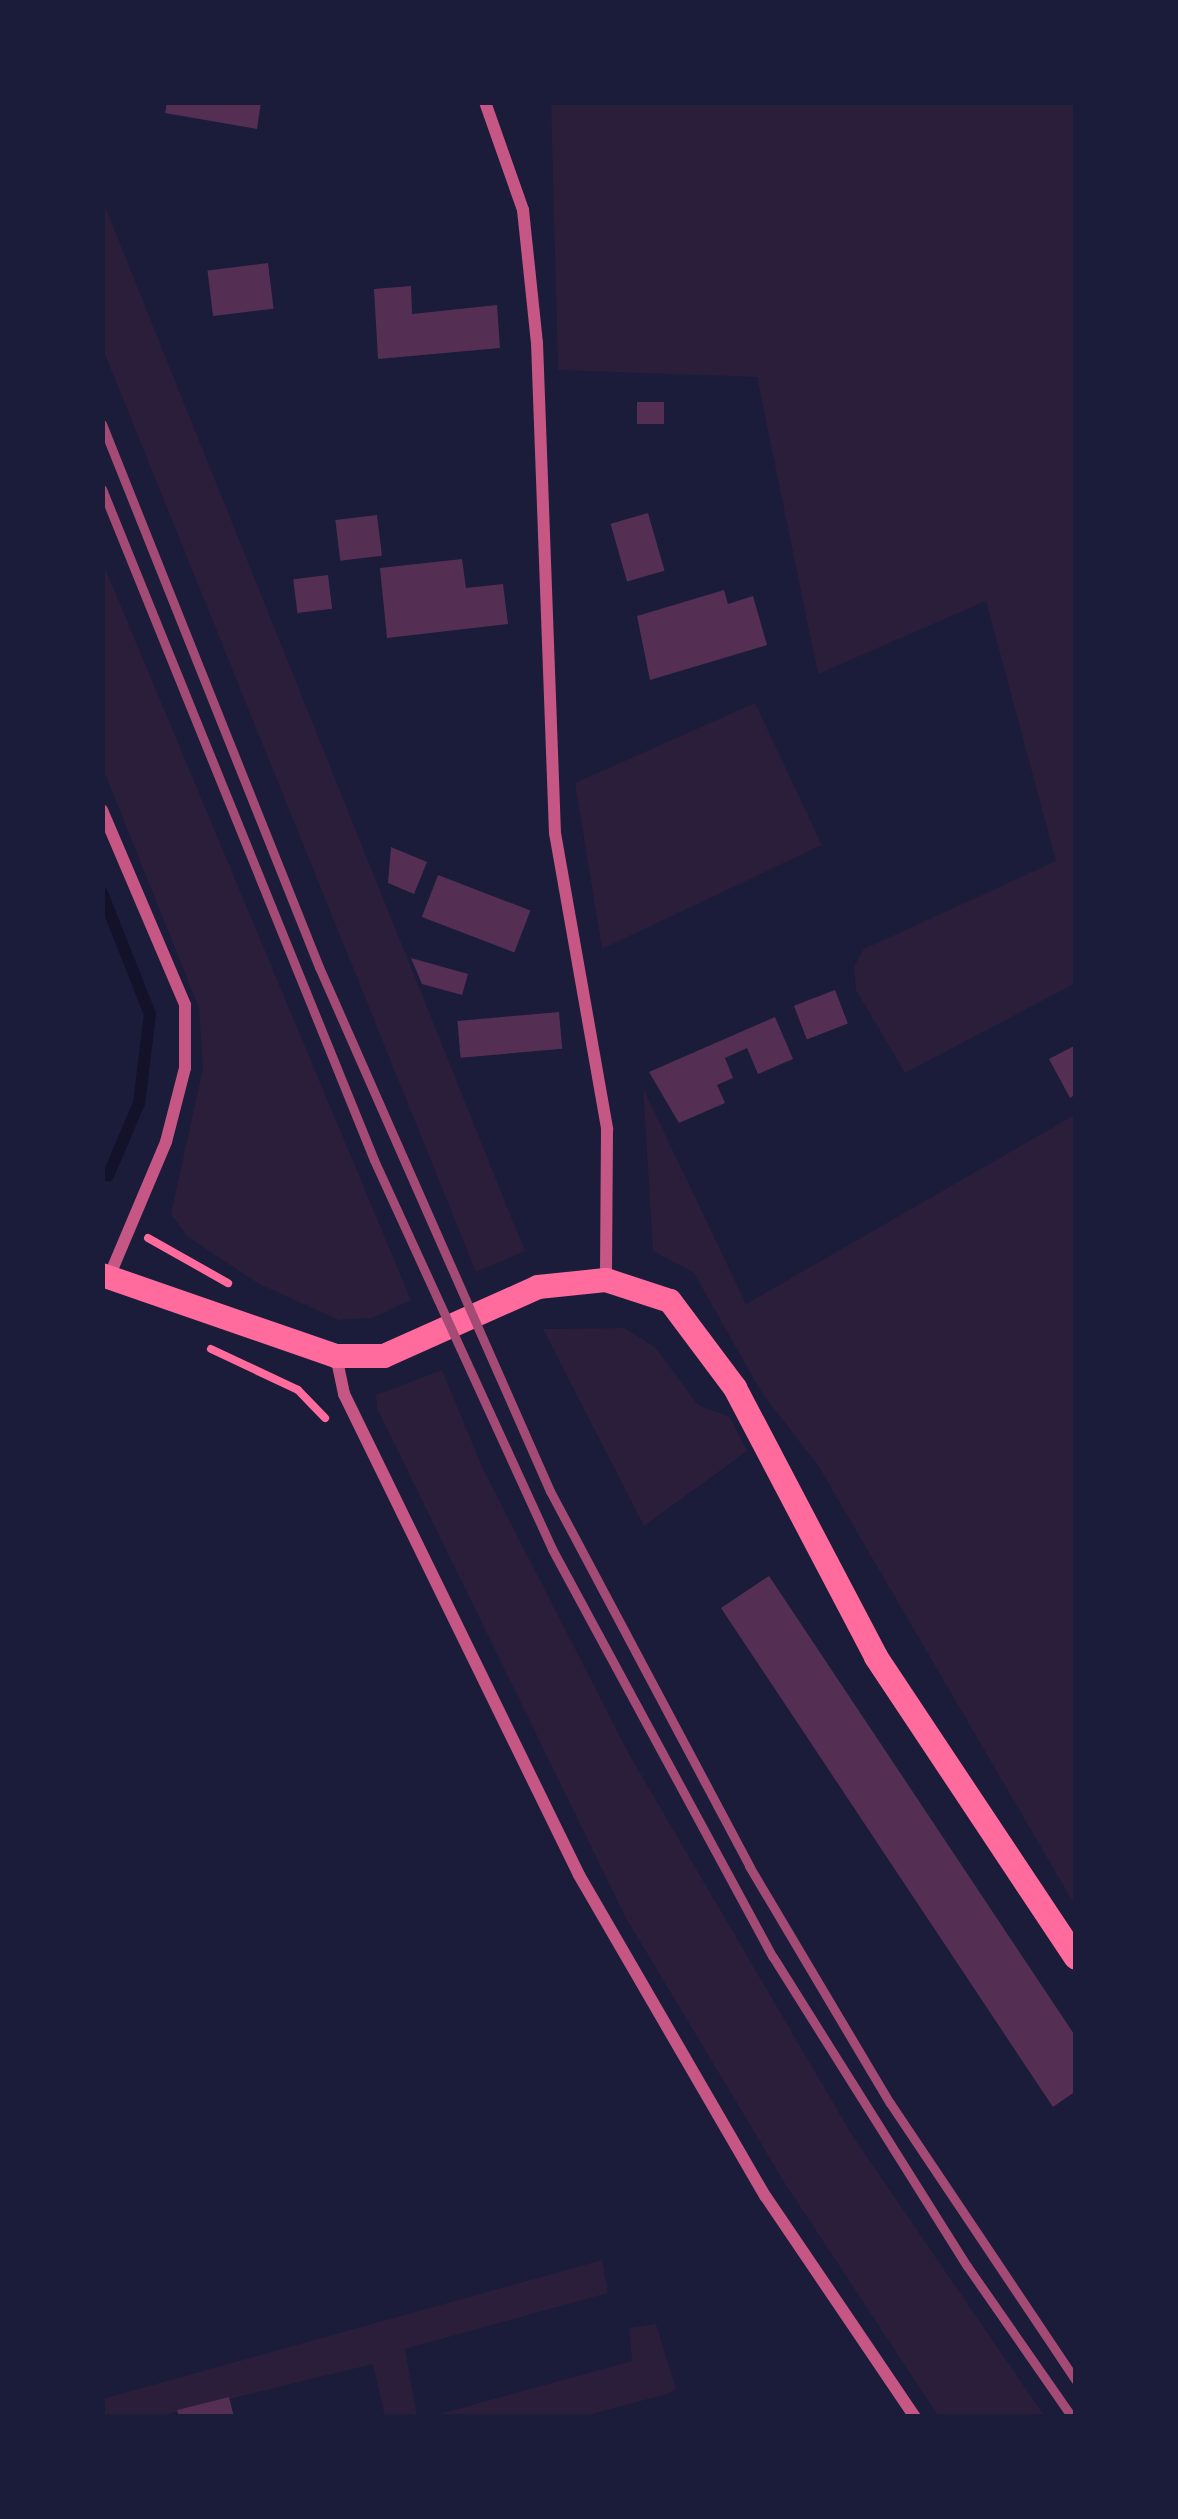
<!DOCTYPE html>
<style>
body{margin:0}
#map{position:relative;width:1178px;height:2519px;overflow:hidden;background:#1b1b3a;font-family:"Zilla Slab",serif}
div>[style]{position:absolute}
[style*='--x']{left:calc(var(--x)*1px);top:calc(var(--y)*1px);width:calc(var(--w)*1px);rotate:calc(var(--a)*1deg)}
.green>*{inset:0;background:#2a1e3b}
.stream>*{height:12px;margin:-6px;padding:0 6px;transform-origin:6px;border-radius:6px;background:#12122b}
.building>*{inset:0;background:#542f53;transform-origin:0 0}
.path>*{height:8px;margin:-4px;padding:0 4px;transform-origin:4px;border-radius:4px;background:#ff6b9d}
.minor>*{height:12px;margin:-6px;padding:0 6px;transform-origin:6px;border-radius:6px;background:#c65784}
.secondary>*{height:24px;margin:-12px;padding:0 12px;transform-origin:12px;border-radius:12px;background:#ff6b9d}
.rail>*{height:9px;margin:-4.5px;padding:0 4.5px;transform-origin:4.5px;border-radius:4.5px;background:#a44b75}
span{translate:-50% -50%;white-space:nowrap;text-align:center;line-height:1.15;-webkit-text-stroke:12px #1b1b3a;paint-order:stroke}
.frame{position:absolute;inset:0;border:105px solid #1b1b3a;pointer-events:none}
</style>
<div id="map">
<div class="green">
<i style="clip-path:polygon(551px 102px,1076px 102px,1076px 983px,905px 1073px,856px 990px,854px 966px,864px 949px,1056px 861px,986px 601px,818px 674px,757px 377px,558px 370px)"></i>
<i style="clip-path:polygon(102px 199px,525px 1251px,476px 1272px,102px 347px)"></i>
<i style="clip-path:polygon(102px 561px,411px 1300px,372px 1318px,339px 1320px,259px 1284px,188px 1237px,171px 1214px,203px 1068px,199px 1008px,102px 766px)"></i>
<i style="clip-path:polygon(755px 703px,822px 845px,602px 949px,575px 783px)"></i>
<i style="clip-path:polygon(643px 1088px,746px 1304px,1076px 1114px,1076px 1907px,819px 1467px,762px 1393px,694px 1273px,653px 1251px)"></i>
<i style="clip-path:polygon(624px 1328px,655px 1347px,698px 1405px,730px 1417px,747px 1451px,644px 1526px,543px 1329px)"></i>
<i style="clip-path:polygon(442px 1370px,483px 1469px,630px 1756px,852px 2135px,1045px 2417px,939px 2417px,786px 2185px,626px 1918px,377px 1408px,376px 1395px)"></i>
<i style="clip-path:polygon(602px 2260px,608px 2293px,405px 2349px,417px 2417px,385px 2417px,373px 2364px,155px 2417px,105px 2417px,102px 2399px)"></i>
<i style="clip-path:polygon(656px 2324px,676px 2389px,667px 2394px,581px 2417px,428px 2417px,632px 2361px,629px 2328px)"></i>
</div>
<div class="stream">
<i style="--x:102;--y:893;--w:130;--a:68.4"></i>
<i style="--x:150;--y:1014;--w:90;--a:97"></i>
<i style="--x:139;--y:1103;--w:79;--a:113"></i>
</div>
<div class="building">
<i style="clip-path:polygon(167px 102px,261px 102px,257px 129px,165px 113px)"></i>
<i style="left:268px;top:263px;width:46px;height:61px;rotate:83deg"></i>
<i style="clip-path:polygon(411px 286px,412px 314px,497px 305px,500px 348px,378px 359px,374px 289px)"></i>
<i style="left:637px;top:402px;width:27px;height:22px"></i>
<i style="left:648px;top:513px;width:60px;height:39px;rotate:74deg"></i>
<i style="left:377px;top:515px;width:41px;height:42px;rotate:83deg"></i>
<i style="clip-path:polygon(462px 559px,466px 588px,503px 584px,508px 624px,387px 638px,380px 568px)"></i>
<i style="left:328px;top:575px;width:34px;height:35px;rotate:83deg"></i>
<i style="clip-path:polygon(724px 590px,728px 604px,753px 596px,767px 645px,650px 680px,637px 616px)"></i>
<i style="clip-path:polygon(391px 847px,427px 862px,414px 894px,388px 883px)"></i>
<i style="left:438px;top:875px;width:99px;height:45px;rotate:21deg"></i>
<i style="clip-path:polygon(411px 958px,468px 974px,462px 995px,422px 984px)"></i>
<i style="left:835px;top:990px;width:36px;height:44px;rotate:69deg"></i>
<i style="left:559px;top:1012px;width:37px;height:102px;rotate:85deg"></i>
<i style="clip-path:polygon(775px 1017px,793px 1059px,758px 1074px,747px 1048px,725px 1058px,733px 1078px,717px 1085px,725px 1103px,679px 1123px,649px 1072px)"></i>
<i style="clip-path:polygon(1076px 1045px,1076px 1094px,1070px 1098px,1049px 1059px)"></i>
<i style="clip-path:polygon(769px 1576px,1076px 2037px,1076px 2091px,1053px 2107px,721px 1608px)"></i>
<i style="clip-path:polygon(229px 2397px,234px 2417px,179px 2417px,177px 2410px)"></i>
</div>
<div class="path">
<i style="--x:148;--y:1238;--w:92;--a:29.4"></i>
<i style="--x:211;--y:1349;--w:96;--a:25.2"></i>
<i style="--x:298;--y:1390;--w:39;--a:46"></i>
</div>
<div class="minor">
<i style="--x:485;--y:102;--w:114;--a:70.6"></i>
<i style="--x:523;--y:210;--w:134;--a:84"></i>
<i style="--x:537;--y:343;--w:490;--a:87.9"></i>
<i style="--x:555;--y:833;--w:301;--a:80"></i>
<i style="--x:607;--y:1129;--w:151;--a:90.4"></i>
<i style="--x:102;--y:810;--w:212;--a:66.9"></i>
<i style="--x:185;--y:1005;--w:63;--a:90"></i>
<i style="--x:185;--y:1068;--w:76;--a:104.4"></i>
<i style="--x:166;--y:1142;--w:147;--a:112.9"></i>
<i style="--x:336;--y:1356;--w:39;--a:78"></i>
<i style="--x:344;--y:1394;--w:535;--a:63.96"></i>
<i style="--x:579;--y:1875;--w:372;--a:59.9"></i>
<i style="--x:766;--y:2197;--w:266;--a:55.9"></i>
</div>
<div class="secondary">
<i style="--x:102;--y:1275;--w:248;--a:19.1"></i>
<i style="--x:336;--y:1356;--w:48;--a:0"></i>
<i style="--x:384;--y:1356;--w:169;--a:-24.1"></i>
<i style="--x:538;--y:1287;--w:68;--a:-5.9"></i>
<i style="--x:606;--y:1280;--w:67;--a:18.2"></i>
<i style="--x:670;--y:1301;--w:109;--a:53.2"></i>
<i style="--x:735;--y:1388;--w:304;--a:62.3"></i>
<i style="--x:876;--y:1657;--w:361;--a:56.4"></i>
</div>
<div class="rail">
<i style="--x:102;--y:424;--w:585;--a:68.22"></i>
<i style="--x:319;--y:967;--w:573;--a:66.21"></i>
<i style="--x:550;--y:1491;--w:425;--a:62"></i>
<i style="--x:749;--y:1866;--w:276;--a:59.3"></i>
<i style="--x:890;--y:2103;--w:334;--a:56.2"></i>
<i style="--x:102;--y:489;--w:724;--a:67.93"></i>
<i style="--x:374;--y:1160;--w:428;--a:65.4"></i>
<i style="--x:552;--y:1549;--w:464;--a:61.6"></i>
<i style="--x:773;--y:1957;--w:365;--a:57.9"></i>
<i style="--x:967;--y:2266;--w:184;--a:55.2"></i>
</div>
<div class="frame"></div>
</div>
